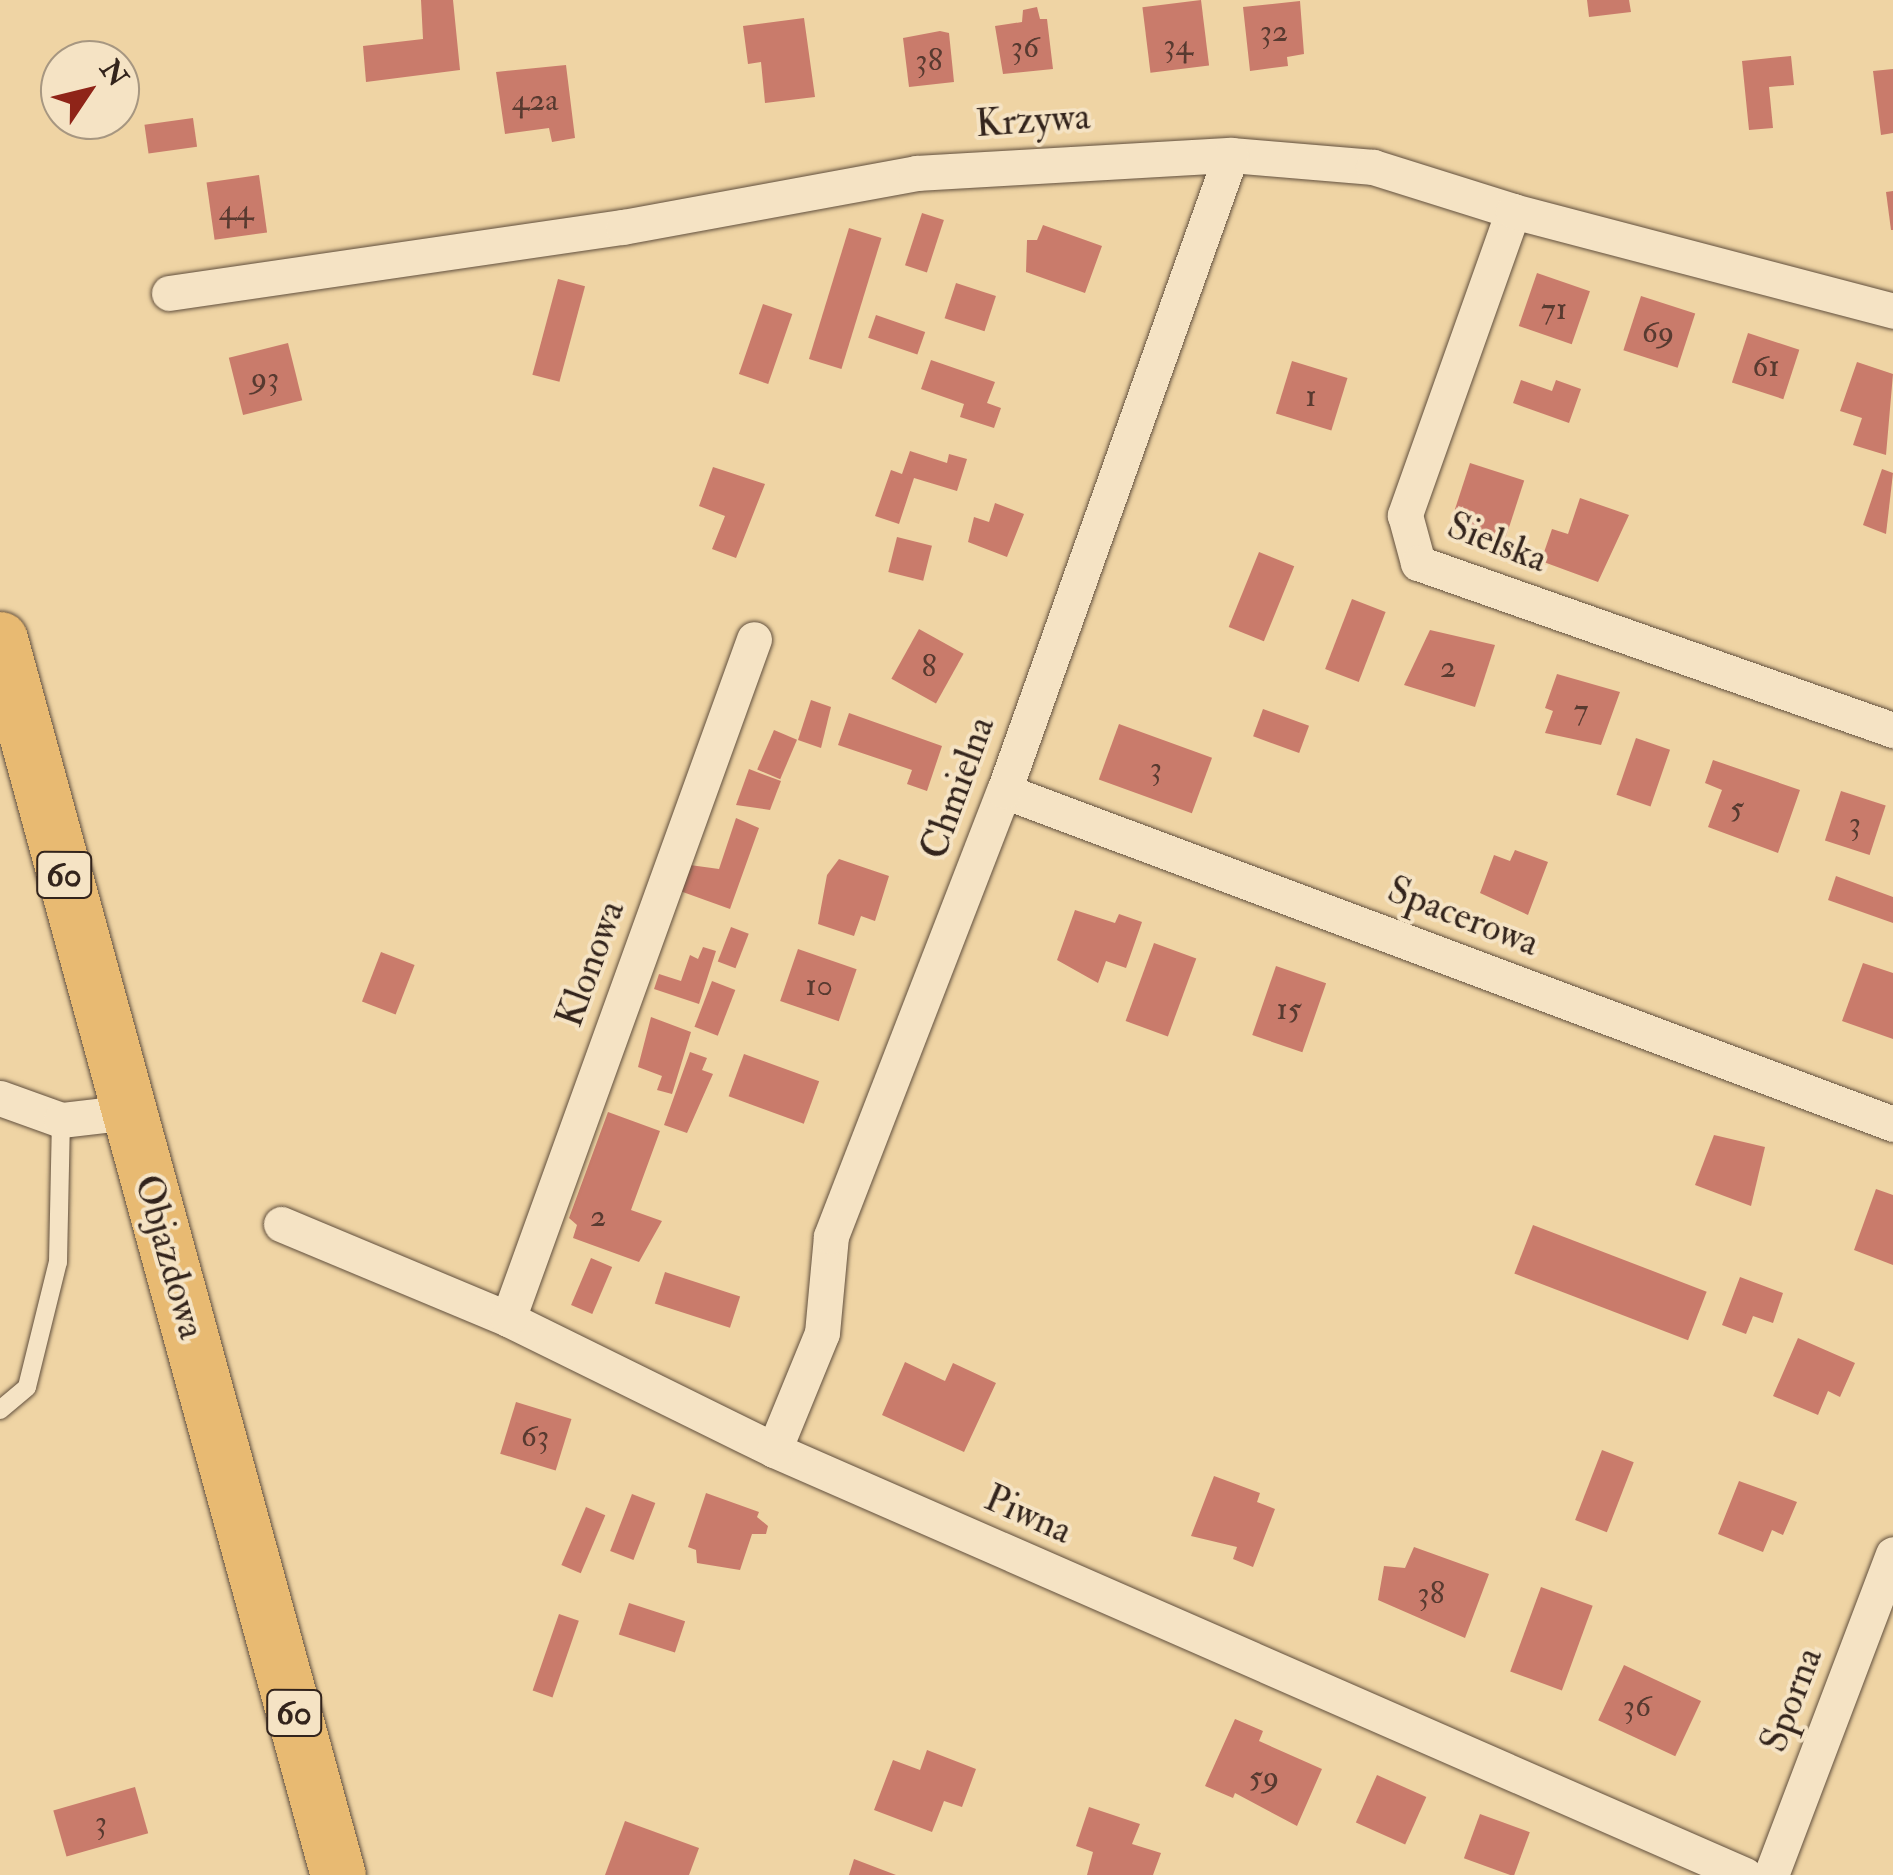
<!DOCTYPE html>
<style>
body{margin:0}
#map{position:relative;width:1893px;height:1875px;overflow:hidden;background:#efd4a4;font-family:"IM FELL Double Pica",serif}
div>[style]{position:absolute}
[style*='--x']{left:calc(var(--x)*1px);top:calc(var(--y)*1px);width:calc(var(--w)*1px);rotate:calc(var(--a)*1deg)}
.building>*{inset:0;background:#c97b6b;transform-origin:0 0}
.roads{filter:drop-shadow(0 0 2px #62503e) drop-shadow(0 0 2px #62503e)}
.lane>*{height:18px;margin:-9px;padding:0 9px;transform-origin:9px;border-radius:9px;background:#f5e3c4}
.street>*{height:35px;margin:-17.5px;padding:0 17.5px;transform-origin:17.5px;border-radius:17.5px;background:#f5e3c4}
.primary>*{height:55px;margin:-27.5px;padding:0 27.5px;transform-origin:27.5px;border-radius:27.5px;background:#e8ba72}
span{translate:-50% -50%;white-space:nowrap;text-align:center;line-height:1.15;-webkit-text-stroke:8px #f5e3c4;paint-order:stroke}
.number-label{font-size:32px;color:#583a30}
.number-label span{-webkit-text-stroke-width:0}
.shield-label span{padding:2px 8px;background:#f5e3c4;border:2px solid;border-radius:8px;-webkit-text-stroke-width:0}
.shield-label{font-size:35px;color:#33241c;font-weight:700}
.street-label{font-size:38px;color:#33241c}
.north{position:absolute;left:40px;top:40px;width:100px;height:100px;box-sizing:border-box;background:#f5e3c4;border:2px solid #a79781;border-radius:50%;rotate:55deg;font-size:28px;font-weight:700;line-height:40px;text-align:center;color:#33241c}
.north::after{content:'';display:block;margin:auto;width:35px;height:45px;background:#8f2418;clip-path:polygon(50% 0,100% 100%,50% 72%,0 100%)}
</style>
<div id="map">
<div class="building">
<i style="clip-path:polygon(421px 0,453px 0,460px 70px,366px 82px,363px 46px,423px 39px)"></i>
<i style="left:1201px;top:0;width:66px;height:59px;rotate:83deg"></i>
<i style="clip-path:polygon(1587px 0,1629px 0,1631px 12px,1589px 17px)"></i>
<i style="clip-path:polygon(1300px 1px,1304px 54px,1287px 57px,1288px 66px,1250px 71px,1243px 7px)"></i>
<i style="clip-path:polygon(1037px 7px,1040px 19px,1047px 19px,1053px 69px,1003px 74px,995px 26px,1022px 22px,1023px 10px)"></i>
<i style="clip-path:polygon(804px 18px,815px 97px,765px 103px,761px 62px,748px 64px,743px 26px)"></i>
<i style="clip-path:polygon(940px 31px,949px 33px,954px 82px,909px 87px,903px 38px)"></i>
<i style="clip-path:polygon(1791px 56px,1794px 85px,1769px 87px,1773px 128px,1749px 130px,1742px 61px)"></i>
<i style="clip-path:polygon(566px 65px,575px 138px,552px 142px,549px 128px,505px 134px,496px 72px)"></i>
<i style="clip-path:polygon(1893px 69px,1893px 133px,1881px 135px,1873px 71px)"></i>
<i style="left:193px;top:118px;width:29px;height:49px;rotate:82deg"></i>
<i style="left:259px;top:175px;width:58px;height:53px;rotate:82deg"></i>
<i style="clip-path:polygon(1893px 191px,1893px 230px,1891px 230px,1886px 192px)"></i>
<i style="left:922px;top:213px;width:23px;height:55px;rotate:18deg"></i>
<i style="clip-path:polygon(1043px 225px,1102px 246px,1085px 293px,1026px 272px,1027px 240px,1037px 240px)"></i>
<i style="left:849px;top:228px;width:34px;height:137px;rotate:17deg"></i>
<i style="left:1537px;top:273px;width:56px;height:56px;rotate:19deg"></i>
<i style="left:558px;top:279px;width:28px;height:99px;rotate:15deg"></i>
<i style="left:956px;top:283px;width:42px;height:37px;rotate:18deg"></i>
<i style="left:1641px;top:296px;width:57px;height:57px;rotate:18deg"></i>
<i style="left:763px;top:304px;width:31px;height:74px;rotate:19deg"></i>
<i style="left:876px;top:315px;width:52px;height:24px;rotate:19deg"></i>
<i style="left:1748px;top:333px;width:54px;height:52px;rotate:18deg"></i>
<i style="left:288px;top:343px;width:59px;height:61px;rotate:76deg"></i>
<i style="clip-path:polygon(931px 360px,995px 382px,987px 403px,1001px 408px,994px 428px,960px 417px,964px 404px,921px 389px)"></i>
<i style="left:1292px;top:361px;width:58px;height:55px;rotate:17deg"></i>
<i style="clip-path:polygon(1857px 362px,1893px 374px,1886px 455px,1853px 445px,1862px 418px,1840px 411px)"></i>
<i style="clip-path:polygon(1521px 380px,1552px 391px,1556px 380px,1581px 389px,1569px 423px,1513px 403px)"></i>
<i style="clip-path:polygon(910px 451px,947px 463px,949px 454px,967px 459px,957px 491px,914px 478px,899px 524px,875px 516px,891px 470px,902px 474px)"></i>
<i style="left:1470px;top:463px;width:57px;height:64px;rotate:18deg"></i>
<i style="clip-path:polygon(713px 467px,765px 484px,736px 558px,712px 549px,725px 516px,699px 506px)"></i>
<i style="clip-path:polygon(1882px 469px,1893px 473px,1886px 534px,1863px 525px)"></i>
<i style="clip-path:polygon(1580px 498px,1629px 515px,1598px 582px,1541px 561px,1552px 529px,1568px 534px)"></i>
<i style="clip-path:polygon(995px 503px,1024px 514px,1007px 557px,968px 542px,974px 517px,989px 522px)"></i>
<i style="left:897px;top:537px;width:36px;height:36px;rotate:14deg"></i>
<i style="left:1259px;top:552px;width:38px;height:81px;rotate:22deg"></i>
<i style="left:1352px;top:599px;width:36px;height:75px;rotate:21deg"></i>
<i style="left:919px;top:629px;width:51px;height:57px;rotate:29deg"></i>
<i style="clip-path:polygon(1430px 630px,1495px 645px,1475px 707px,1404px 685px)"></i>
<i style="clip-path:polygon(1557px 674px,1620px 692px,1601px 745px,1545px 733px,1553px 711px,1545px 708px)"></i>
<i style="clip-path:polygon(811px 700px,831px 707px,821px 748px,798px 740px)"></i>
<i style="left:1263px;top:709px;width:49px;height:29px;rotate:20deg"></i>
<i style="clip-path:polygon(849px 713px,942px 746px,927px 791px,907px 784px,912px 770px,838px 745px)"></i>
<i style="left:1119px;top:724px;width:99px;height:59px;rotate:20deg"></i>
<i style="left:774px;top:730px;width:25px;height:43px;rotate:23deg"></i>
<i style="left:1636px;top:738px;width:36px;height:60px;rotate:19deg"></i>
<i style="clip-path:polygon(1713px 760px,1800px 790px,1778px 853px,1708px 827px,1722px 790px,1705px 783px)"></i>
<i style="clip-path:polygon(749px 769px,781px 781px,770px 810px,736px 805px)"></i>
<i style="left:1841px;top:791px;width:47px;height:52px;rotate:18deg"></i>
<i style="clip-path:polygon(736px 818px,759px 828px,730px 909px,680px 891px,690px 865px,719px 869px)"></i>
<i style="clip-path:polygon(1515px 850px,1548px 862px,1528px 915px,1480px 893px,1494px 855px,1510px 861px)"></i>
<i style="clip-path:polygon(839px 859px,889px 876px,875px 921px,861px 916px,854px 936px,818px 924px,827px 875px)"></i>
<i style="clip-path:polygon(1836px 876px,1893px 897px,1893px 923px,1828px 900px)"></i>
<i style="clip-path:polygon(1075px 910px,1115px 923px,1119px 914px,1142px 922px,1126px 968px,1106px 961px,1098px 983px,1057px 960px)"></i>
<i style="left:731px;top:927px;width:19px;height:37px;rotate:21deg"></i>
<i style="left:1154px;top:943px;width:45px;height:83px;rotate:20deg"></i>
<i style="clip-path:polygon(703px 947px,716px 951px,699px 1004px,654px 989px,659px 974px,681px 981px,690px 955px,698px 959px)"></i>
<i style="left:798px;top:949px;width:62px;height:55px;rotate:19deg"></i>
<i style="left:381px;top:952px;width:36px;height:53px;rotate:21deg"></i>
<i style="clip-path:polygon(1863px 963px,1893px 973px,1893px 1039px,1842px 1021px)"></i>
<i style="left:1276px;top:966px;width:53px;height:73px;rotate:19deg"></i>
<i style="left:712px;top:981px;width:25px;height:49px;rotate:21deg"></i>
<i style="clip-path:polygon(651px 1017px,691px 1032px,672px 1094px,657px 1090px,662px 1076px,638px 1067px)"></i>
<i style="clip-path:polygon(690px 1052px,707px 1058px,702px 1070px,713px 1074px,687px 1133px,664px 1125px)"></i>
<i style="left:744px;top:1054px;width:80px;height:45px;rotate:20deg"></i>
<i style="clip-path:polygon(608px 1112px,660px 1131px,631px 1210px,662px 1221px,639px 1262px,573px 1238px,577px 1225px,569px 1218px)"></i>
<i style="clip-path:polygon(1714px 1135px,1765px 1147px,1751px 1206px,1695px 1185px)"></i>
<i style="clip-path:polygon(1876px 1189px,1893px 1195px,1893px 1265px,1854px 1250px)"></i>
<i style="left:1533px;top:1225px;width:186px;height:52px;rotate:21deg"></i>
<i style="left:591px;top:1258px;width:23px;height:51px;rotate:23deg"></i>
<i style="left:665px;top:1272px;width:79px;height:33px;rotate:18deg"></i>
<i style="clip-path:polygon(1740px 1277px,1783px 1293px,1773px 1323px,1753px 1316px,1746px 1334px,1722px 1325px)"></i>
<i style="clip-path:polygon(1798px 1338px,1855px 1363px,1840px 1397px,1828px 1391px,1818px 1415px,1773px 1396px)"></i>
<i style="clip-path:polygon(905px 1362px,945px 1381px,953px 1363px,996px 1383px,964px 1452px,882px 1415px)"></i>
<i style="left:516px;top:1402px;width:58px;height:54px;rotate:17deg"></i>
<i style="left:1602px;top:1450px;width:34px;height:75px;rotate:21deg"></i>
<i style="clip-path:polygon(1214px 1476px,1260px 1493px,1257px 1502px,1275px 1509px,1253px 1567px,1233px 1559px,1237px 1547px,1191px 1536px)"></i>
<i style="clip-path:polygon(1739px 1481px,1797px 1502px,1783px 1535px,1772px 1530px,1763px 1552px,1718px 1534px)"></i>
<i style="clip-path:polygon(706px 1493px,759px 1512px,757px 1517px,768px 1526px,766px 1534px,752px 1534px,740px 1570px,697px 1563px,696px 1550px,688px 1547px)"></i>
<i style="left:632px;top:1494px;width:25px;height:61px;rotate:21deg"></i>
<i style="left:586px;top:1507px;width:21px;height:63px;rotate:23deg"></i>
<i style="clip-path:polygon(1414px 1547px,1489px 1574px,1465px 1638px,1378px 1600px,1384px 1566px,1405px 1568px)"></i>
<i style="left:1541px;top:1587px;width:55px;height:90px;rotate:20deg"></i>
<i style="left:629px;top:1603px;width:59px;height:33px;rotate:18deg"></i>
<i style="left:559px;top:1614px;width:21px;height:81px;rotate:19deg"></i>
<i style="left:1624px;top:1665px;width:85px;height:61px;rotate:25deg"></i>
<i style="clip-path:polygon(1235px 1719px,1263px 1731px,1259px 1741px,1322px 1769px,1297px 1826px,1235px 1793px,1233px 1798px,1205px 1786px)"></i>
<i style="clip-path:polygon(927px 1750px,976px 1769px,962px 1807px,944px 1801px,932px 1832px,874px 1810px,893px 1760px,920px 1770px)"></i>
<i style="left:1377px;top:1775px;width:54px;height:52px;rotate:24deg"></i>
<i style="left:135px;top:1787px;width:48px;height:85px;rotate:74deg"></i>
<i style="clip-path:polygon(1089px 1807px,1140px 1824px,1132px 1844px,1161px 1853px,1153px 1875px,1087px 1875px,1093px 1852px,1076px 1846px)"></i>
<i style="left:1480px;top:1814px;width:53px;height:47px;rotate:20deg"></i>
<i style="clip-path:polygon(625px 1821px,699px 1848px,689px 1875px,605px 1875px)"></i>
<i style="clip-path:polygon(854px 1859px,896px 1875px,849px 1875px)"></i>
</div>
<div class="roads">
<div class="lane">
<i style="--x:0;--y:1410;--w:35;--a:-40"></i>
<i style="--x:27;--y:1387;--w:129;--a:-76.1"></i>
<i style="--x:58;--y:1262;--w:142;--a:-88.8"></i>
</div>
<div class="street">
<i style="--x:1513;--y:211;--w:323;--a:109.6"></i>
<i style="--x:1405;--y:515;--w:50;--a:74.8"></i>
<i style="--x:1418;--y:563;--w:504;--a:19.37"></i>
<i style="--x:169;--y:293;--w:459;--a:-8.3"></i>
<i style="--x:623;--y:227;--w:298;--a:-10.4"></i>
<i style="--x:916;--y:173;--w:316;--a:-3.3"></i>
<i style="--x:1231;--y:155;--w:143;--a:4.8"></i>
<i style="--x:1373;--y:167;--w:147;--a:17.4"></i>
<i style="--x:1513;--y:211;--w:393;--a:14.7"></i>
<i style="--x:1004;--y:791;--w:949;--a:20.53"></i>
<i style="--x:0;--y:1098;--w:65;--a:19.8"></i>
<i style="--x:61;--y:1120;--w:68;--a:-6.7"></i>
<i style="--x:281;--y:1224;--w:246;--a:22.7"></i>
<i style="--x:508;--y:1319;--w:297;--a:26.2"></i>
<i style="--x:774;--y:1450;--w:1060;--a:23.64"></i>
<i style="--x:508;--y:1319;--w:723;--a:-70.11"></i>
<i style="--x:774;--y:1450;--w:126;--a:-67.7"></i>
<i style="--x:822;--y:1333;--w:97;--a:-84.7"></i>
<i style="--x:831;--y:1236;--w:477;--a:-68.8"></i>
<i style="--x:1004;--y:791;--w:675;--a:-70.36"></i>
<i style="--x:1771;--y:1875;--w:343;--a:-69.2"></i>
</div>
<div class="primary">
<i style="--x:0;--y:639;--w:1281;--a:74.71"></i>
</div>
</div>
<div class="number-label">
<span style="left:1274px;top:31px">32</span>
<span style="left:1178px;top:45px">34</span>
<span style="left:1025px;top:47px">36</span>
<span style="left:929px;top:60px">38</span>
<span style="left:535px;top:100px">42a</span>
<span style="left:236px;top:210px">44</span>
<span style="left:1554px;top:309px">71</span>
<span style="left:1658px;top:332px">69</span>
<span style="left:1766px;top:366px">61</span>
<span style="left:265px;top:378px">93</span>
<span style="left:1311px;top:396px">1</span>
<span style="left:929px;top:666px">8</span>
<span style="left:1448px;top:667px">2</span>
<span style="left:1581px;top:710px">7</span>
<span style="left:1156px;top:768px">3</span>
<span style="left:1737px;top:808px">5</span>
<span style="left:1855px;top:823px">3</span>
<span style="left:819px;top:985px">10</span>
<span style="left:1289px;top:1009px">15</span>
<span style="left:598px;top:1216px">2</span>
<span style="left:535px;top:1436px">63</span>
<span style="left:1431px;top:1593px">38</span>
<span style="left:1637px;top:1706px">36</span>
<span style="left:1264px;top:1777px">59</span>
<span style="left:101px;top:1822px">3</span>
</div>
<div class="shield-label">
<span style="left:64px;top:875px">60</span>
<span style="left:294px;top:1713px">60</span>
</div>
<div class="street-label">
<span style="left:1033px;top:121px;rotate:-4deg">Krzywa</span>
<span style="left:1497px;top:543px;rotate:21deg">Sielska</span>
<span style="left:958px;top:788px;rotate:-70deg">Chmielna</span>
<span style="left:1463px;top:917px;rotate:21deg">Spacerowa</span>
<span style="left:591px;top:964px;rotate:-70deg">Klonowa</span>
<span style="left:169px;top:1257px;rotate:74deg">Objazdowa</span>
<span style="left:1028px;top:1515px;rotate:24deg">Piwna</span>
<span style="left:1792px;top:1700px;rotate:-69deg">Sporna</span>
</div>
<div class="north">N</div>
</div>
